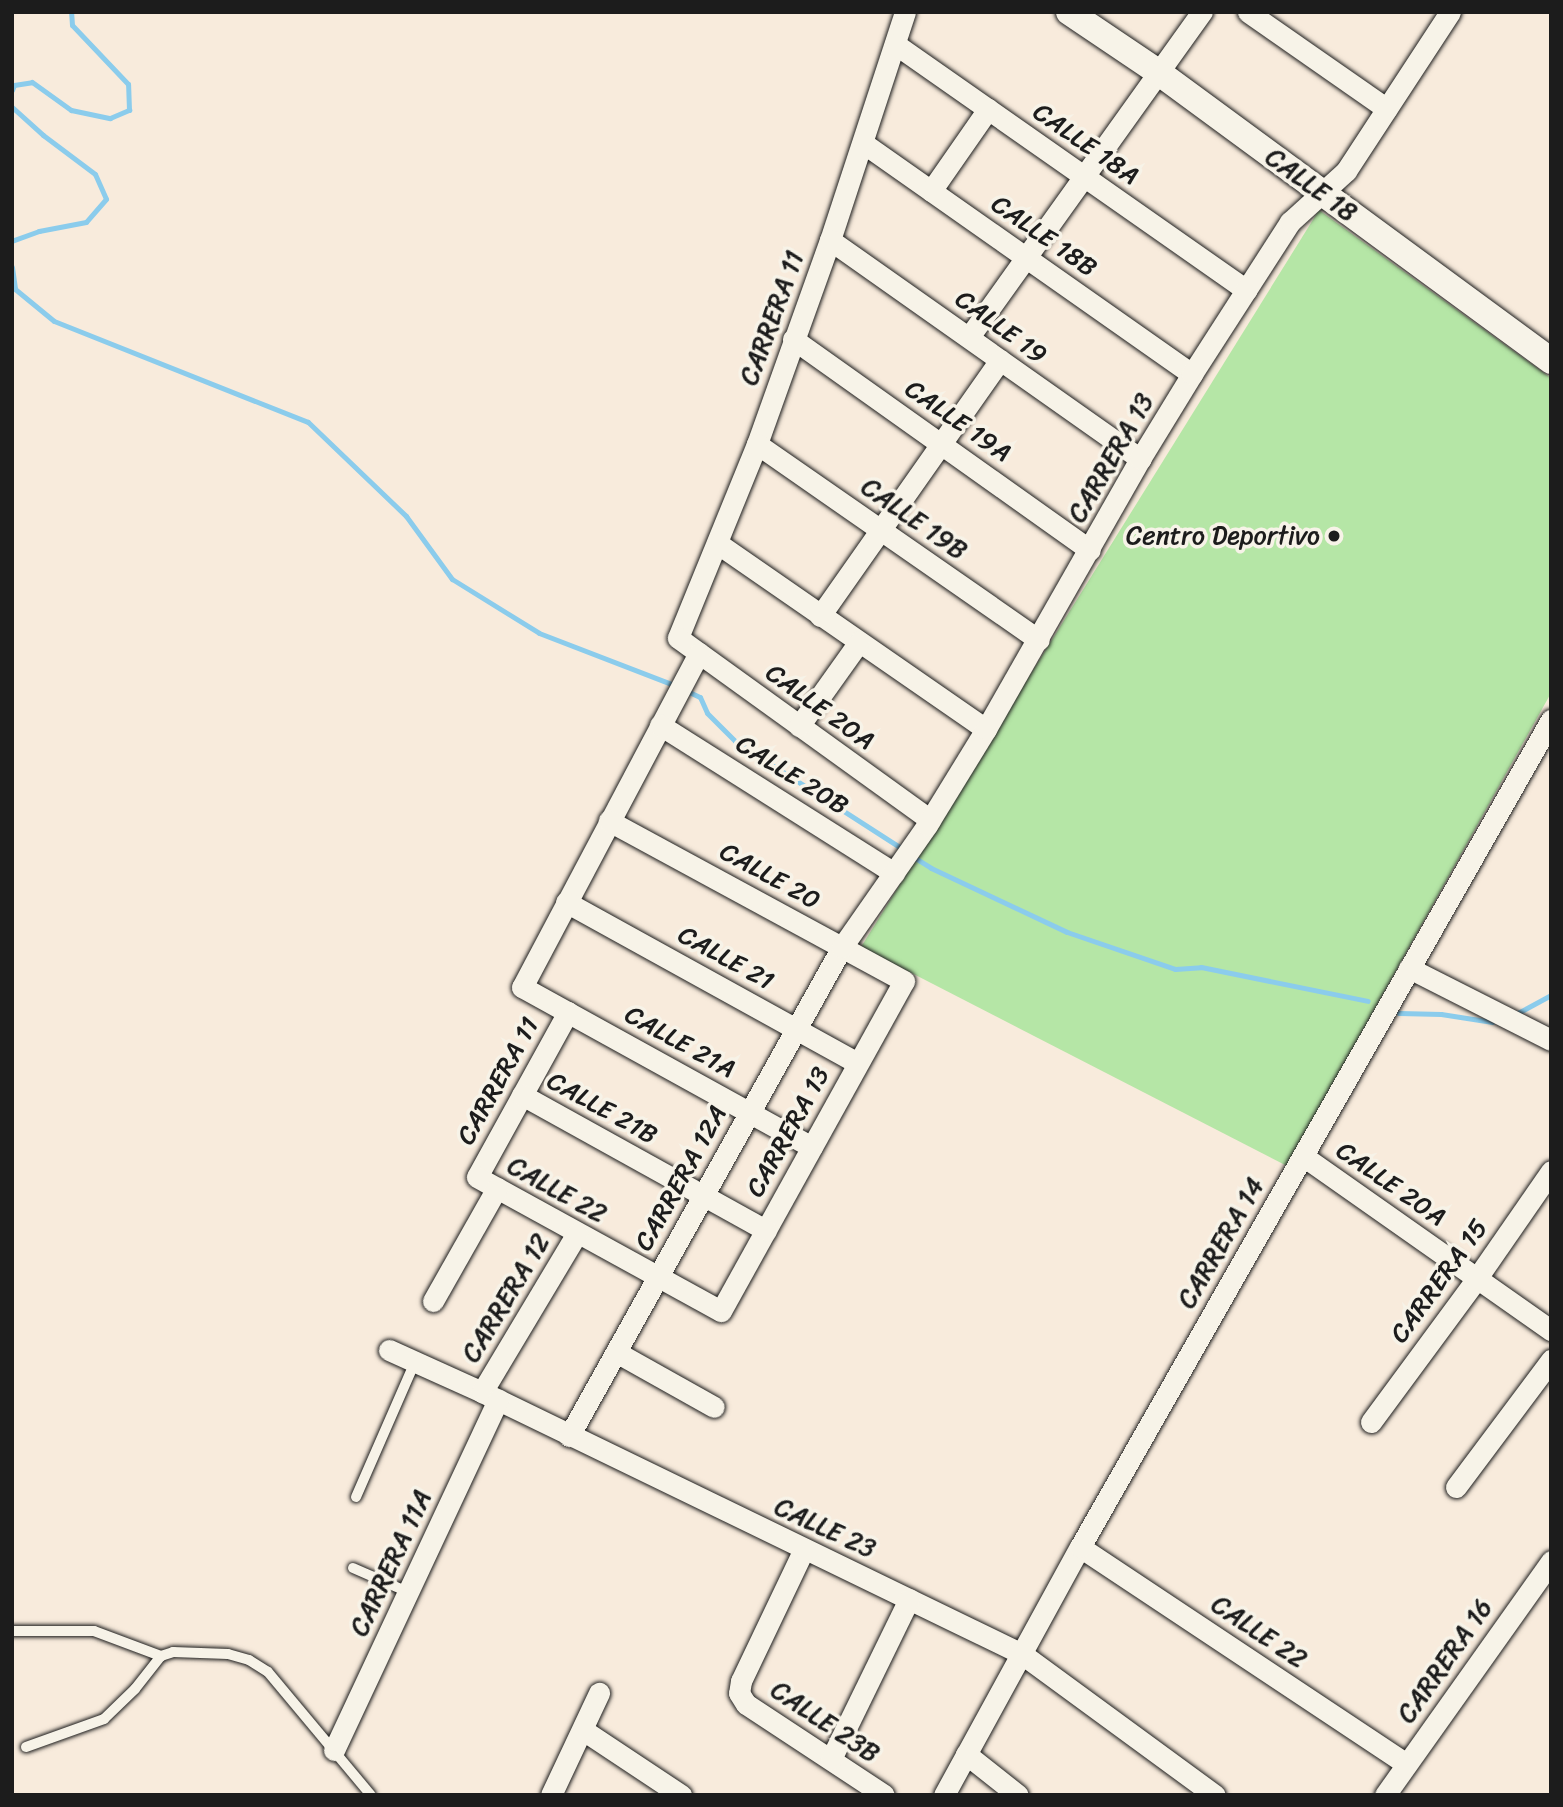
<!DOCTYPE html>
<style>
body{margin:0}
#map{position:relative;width:1563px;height:1807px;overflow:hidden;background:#f8ebdc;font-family:Sriracha,sans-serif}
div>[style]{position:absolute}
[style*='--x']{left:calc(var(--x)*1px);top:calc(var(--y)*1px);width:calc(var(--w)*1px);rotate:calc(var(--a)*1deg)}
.green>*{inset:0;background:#b5e6a6}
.stream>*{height:5px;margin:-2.5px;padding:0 2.5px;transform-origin:2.5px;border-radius:2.5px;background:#8bccec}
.roads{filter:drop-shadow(0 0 2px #1c1c1c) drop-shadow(0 0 2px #1c1c1c)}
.service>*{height:10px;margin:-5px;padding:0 5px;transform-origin:5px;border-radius:5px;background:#f7f3e8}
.minor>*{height:21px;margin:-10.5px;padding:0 10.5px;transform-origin:10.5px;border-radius:10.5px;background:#f7f3e8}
.tertiary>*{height:26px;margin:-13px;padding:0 13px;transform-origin:13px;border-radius:13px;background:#f7f3e8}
.dots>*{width:19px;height:19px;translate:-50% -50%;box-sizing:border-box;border:4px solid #f7f3e8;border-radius:50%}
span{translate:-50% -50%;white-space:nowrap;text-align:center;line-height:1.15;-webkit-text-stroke:7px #f7f3e8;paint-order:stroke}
.street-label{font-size:26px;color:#1c1c1c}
.poi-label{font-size:26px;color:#1c1c1c}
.right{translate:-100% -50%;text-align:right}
.frame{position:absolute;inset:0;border:14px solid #1c1c1c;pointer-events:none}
</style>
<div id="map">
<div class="green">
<i style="clip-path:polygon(1319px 210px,1551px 378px,1551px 693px,1287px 1166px,861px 947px)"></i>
</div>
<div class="stream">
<i style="--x:12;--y:90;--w:5;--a:-68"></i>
<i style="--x:14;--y:85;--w:18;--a:-9"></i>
<i style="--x:32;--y:82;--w:48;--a:35.7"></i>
<i style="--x:71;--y:110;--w:40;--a:12"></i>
<i style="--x:110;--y:118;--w:21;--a:-23"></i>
<i style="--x:129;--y:110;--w:26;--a:-92"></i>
<i style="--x:128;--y:84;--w:81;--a:-133.5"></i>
<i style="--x:72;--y:25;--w:13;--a:-94"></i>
<i style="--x:12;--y:107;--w:42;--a:42.1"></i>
<i style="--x:43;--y:135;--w:65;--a:36.9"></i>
<i style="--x:95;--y:174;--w:27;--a:66"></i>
<i style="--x:106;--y:199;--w:30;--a:131"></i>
<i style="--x:86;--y:222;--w:48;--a:169.2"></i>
<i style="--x:39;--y:231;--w:29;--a:160"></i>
<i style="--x:12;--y:267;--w:22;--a:82"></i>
<i style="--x:15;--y:289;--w:50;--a:39.4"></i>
<i style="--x:54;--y:321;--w:273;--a:21.7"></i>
<i style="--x:308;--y:422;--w:136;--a:43.8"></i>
<i style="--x:406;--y:516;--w:78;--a:53.9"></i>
<i style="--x:452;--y:579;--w:102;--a:31.8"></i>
<i style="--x:539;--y:633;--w:145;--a:21.1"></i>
<i style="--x:687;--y:691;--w:14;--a:25"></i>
<i style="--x:700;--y:697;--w:17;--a:66"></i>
<i style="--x:707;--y:713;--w:40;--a:45"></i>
<i style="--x:735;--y:741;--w:201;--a:32.8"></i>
<i style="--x:912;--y:856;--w:22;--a:32"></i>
<i style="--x:931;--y:868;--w:150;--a:25.2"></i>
<i style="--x:1067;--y:932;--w:114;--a:18.9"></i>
<i style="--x:1175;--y:969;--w:26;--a:-4"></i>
<i style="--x:1201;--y:967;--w:170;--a:11.5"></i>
<i style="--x:1399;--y:1013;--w:42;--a:1.4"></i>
<i style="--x:1441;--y:1014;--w:52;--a:8.9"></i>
<i style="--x:1514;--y:1015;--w:42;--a:-28.4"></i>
</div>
<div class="roads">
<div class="service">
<i style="--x:356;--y:1497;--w:147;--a:-66.4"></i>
<i style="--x:353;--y:1568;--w:60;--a:23.6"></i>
<i style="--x:12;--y:1631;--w:82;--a:0"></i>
<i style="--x:94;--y:1631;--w:72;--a:20.5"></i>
<i style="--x:26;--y:1747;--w:83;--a:-19.7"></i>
<i style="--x:104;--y:1719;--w:43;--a:-44.1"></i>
<i style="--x:135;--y:1689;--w:42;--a:-51.8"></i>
<i style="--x:161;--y:1656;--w:13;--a:-18"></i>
<i style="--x:173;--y:1652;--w:55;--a:2.1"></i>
<i style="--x:228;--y:1654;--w:22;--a:16"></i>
<i style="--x:249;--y:1660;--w:22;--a:32"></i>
<i style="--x:268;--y:1672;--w:160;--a:50.1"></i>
</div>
<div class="minor">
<i style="--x:905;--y:12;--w:240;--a:108.2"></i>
<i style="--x:830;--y:240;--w:217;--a:109.7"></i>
<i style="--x:757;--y:444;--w:209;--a:112.2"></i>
<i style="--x:678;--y:638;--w:311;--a:35.8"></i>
<i style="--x:1248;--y:12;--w:169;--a:34.9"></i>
<i style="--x:895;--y:44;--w:429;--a:35"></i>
<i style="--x:863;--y:143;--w:402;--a:35.1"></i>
<i style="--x:931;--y:191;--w:100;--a:-55.2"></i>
<i style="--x:830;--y:240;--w:380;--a:35.2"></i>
<i style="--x:969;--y:337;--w:400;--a:-54.4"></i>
<i style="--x:793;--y:339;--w:364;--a:35.4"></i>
<i style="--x:757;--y:444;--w:343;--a:34.8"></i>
<i style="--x:717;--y:543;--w:327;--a:34.7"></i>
<i style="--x:820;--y:616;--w:313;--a:-54.9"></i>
<i style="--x:699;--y:653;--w:378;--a:117.9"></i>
<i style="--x:522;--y:987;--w:331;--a:28.9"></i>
<i style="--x:660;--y:725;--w:277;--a:32.3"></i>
<i style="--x:799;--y:726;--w:103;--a:-54.5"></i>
<i style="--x:566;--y:902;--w:333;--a:28.9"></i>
<i style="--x:1409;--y:968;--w:159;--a:26.9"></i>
<i style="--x:568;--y:1012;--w:188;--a:118.9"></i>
<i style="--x:477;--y:1177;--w:278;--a:28.8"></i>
<i style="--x:721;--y:1311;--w:377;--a:-61"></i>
<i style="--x:904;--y:981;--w:336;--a:-151.5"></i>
<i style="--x:522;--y:1095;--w:279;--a:29"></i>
<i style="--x:1303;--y:1156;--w:303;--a:35.1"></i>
<i style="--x:433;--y:1301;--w:130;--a:-60.5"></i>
<i style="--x:389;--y:1350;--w:102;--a:24.3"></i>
<i style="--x:482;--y:1392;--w:600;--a:25.88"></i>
<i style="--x:1022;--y:1654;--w:239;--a:36.2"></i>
<i style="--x:616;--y:1352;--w:112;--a:29.3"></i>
<i style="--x:482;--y:1392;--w:185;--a:-59.1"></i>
<i style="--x:1371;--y:1422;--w:179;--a:-53.6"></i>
<i style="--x:1477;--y:1278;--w:130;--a:-55.3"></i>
<i style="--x:569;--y:1436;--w:560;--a:-60.83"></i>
<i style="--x:842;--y:947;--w:149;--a:-55.1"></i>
<i style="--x:927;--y:825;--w:113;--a:-58.4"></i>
<i style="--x:986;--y:729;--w:311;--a:-60.3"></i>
<i style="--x:1140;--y:459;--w:100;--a:-58.5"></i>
<i style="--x:1192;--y:374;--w:181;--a:-57.2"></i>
<i style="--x:1290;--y:222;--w:76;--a:-42.3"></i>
<i style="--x:1346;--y:171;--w:190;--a:-56.8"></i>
<i style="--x:1456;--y:1487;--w:159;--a:-53.2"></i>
<i style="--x:1080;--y:1547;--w:392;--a:33.6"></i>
<i style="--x:804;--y:1549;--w:146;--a:115.5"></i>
<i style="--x:741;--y:1681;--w:12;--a:99"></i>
<i style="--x:739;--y:1693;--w:13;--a:58"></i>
<i style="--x:746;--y:1704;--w:165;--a:33.4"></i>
<i style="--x:583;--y:1730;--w:118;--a:33.6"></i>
<i style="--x:334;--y:1750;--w:387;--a:-64.9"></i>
<i style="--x:966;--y:1754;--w:66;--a:38.3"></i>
<i style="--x:831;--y:1759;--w:178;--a:-64"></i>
<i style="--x:551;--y:1795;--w:113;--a:-64.8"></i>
<i style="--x:944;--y:1795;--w:283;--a:-61.3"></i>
<i style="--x:1080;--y:1547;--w:952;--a:-60.34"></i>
<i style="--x:1385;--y:1795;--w:287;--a:-54.6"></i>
</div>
<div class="tertiary">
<i style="--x:1069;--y:12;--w:107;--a:34"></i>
<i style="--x:1158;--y:72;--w:488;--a:36.3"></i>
</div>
</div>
<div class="dots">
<i style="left:1334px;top:536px;background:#1c1c1c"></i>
</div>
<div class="street-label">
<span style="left:1086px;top:144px;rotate:35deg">CALLE 18A</span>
<span style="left:1311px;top:185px;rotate:36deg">CALLE 18</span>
<span style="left:1044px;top:236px;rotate:35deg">CALLE 18B</span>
<span style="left:772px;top:318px;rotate:-70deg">CARRERA 11</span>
<span style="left:1001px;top:327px;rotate:36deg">CALLE 19</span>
<span style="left:958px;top:421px;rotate:35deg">CALLE 19A</span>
<span style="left:1111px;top:458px;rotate:-60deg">CARRERA 13</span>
<span style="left:914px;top:519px;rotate:35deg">CALLE 19B</span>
<span style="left:820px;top:707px;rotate:36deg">CALLE 20A</span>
<span style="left:792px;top:775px;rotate:32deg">CALLE 20B</span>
<span style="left:770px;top:876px;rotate:29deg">CALLE 20</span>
<span style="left:726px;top:958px;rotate:29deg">CALLE 21</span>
<span style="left:680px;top:1042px;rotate:29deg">CALLE 21A</span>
<span style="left:498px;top:1081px;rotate:-61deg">CARRERA 11</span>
<span style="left:602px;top:1108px;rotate:29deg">CALLE 21B</span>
<span style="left:788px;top:1132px;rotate:-61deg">CARRERA 13</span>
<span style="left:681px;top:1178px;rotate:-61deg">CARRERA 12A</span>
<span style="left:1391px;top:1184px;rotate:35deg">CALLE 20A</span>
<span style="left:557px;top:1190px;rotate:29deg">CALLE 22</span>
<span style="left:1221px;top:1243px;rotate:-60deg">CARRERA 14</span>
<span style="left:1439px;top:1281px;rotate:-54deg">CARRERA 15</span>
<span style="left:506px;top:1298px;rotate:-59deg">CARRERA 12</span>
<span style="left:825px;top:1528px;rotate:25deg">CALLE 23</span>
<span style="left:391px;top:1563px;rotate:-65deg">CARRERA 11A</span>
<span style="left:1259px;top:1632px;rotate:34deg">CALLE 22</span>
<span style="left:1445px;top:1661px;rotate:-55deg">CARRERA 16</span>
<span style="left:825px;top:1722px;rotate:34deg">CALLE 23B</span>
</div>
<div class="poi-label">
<span class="right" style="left:1320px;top:536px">Centro Deportivo</span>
</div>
<div class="frame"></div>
</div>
